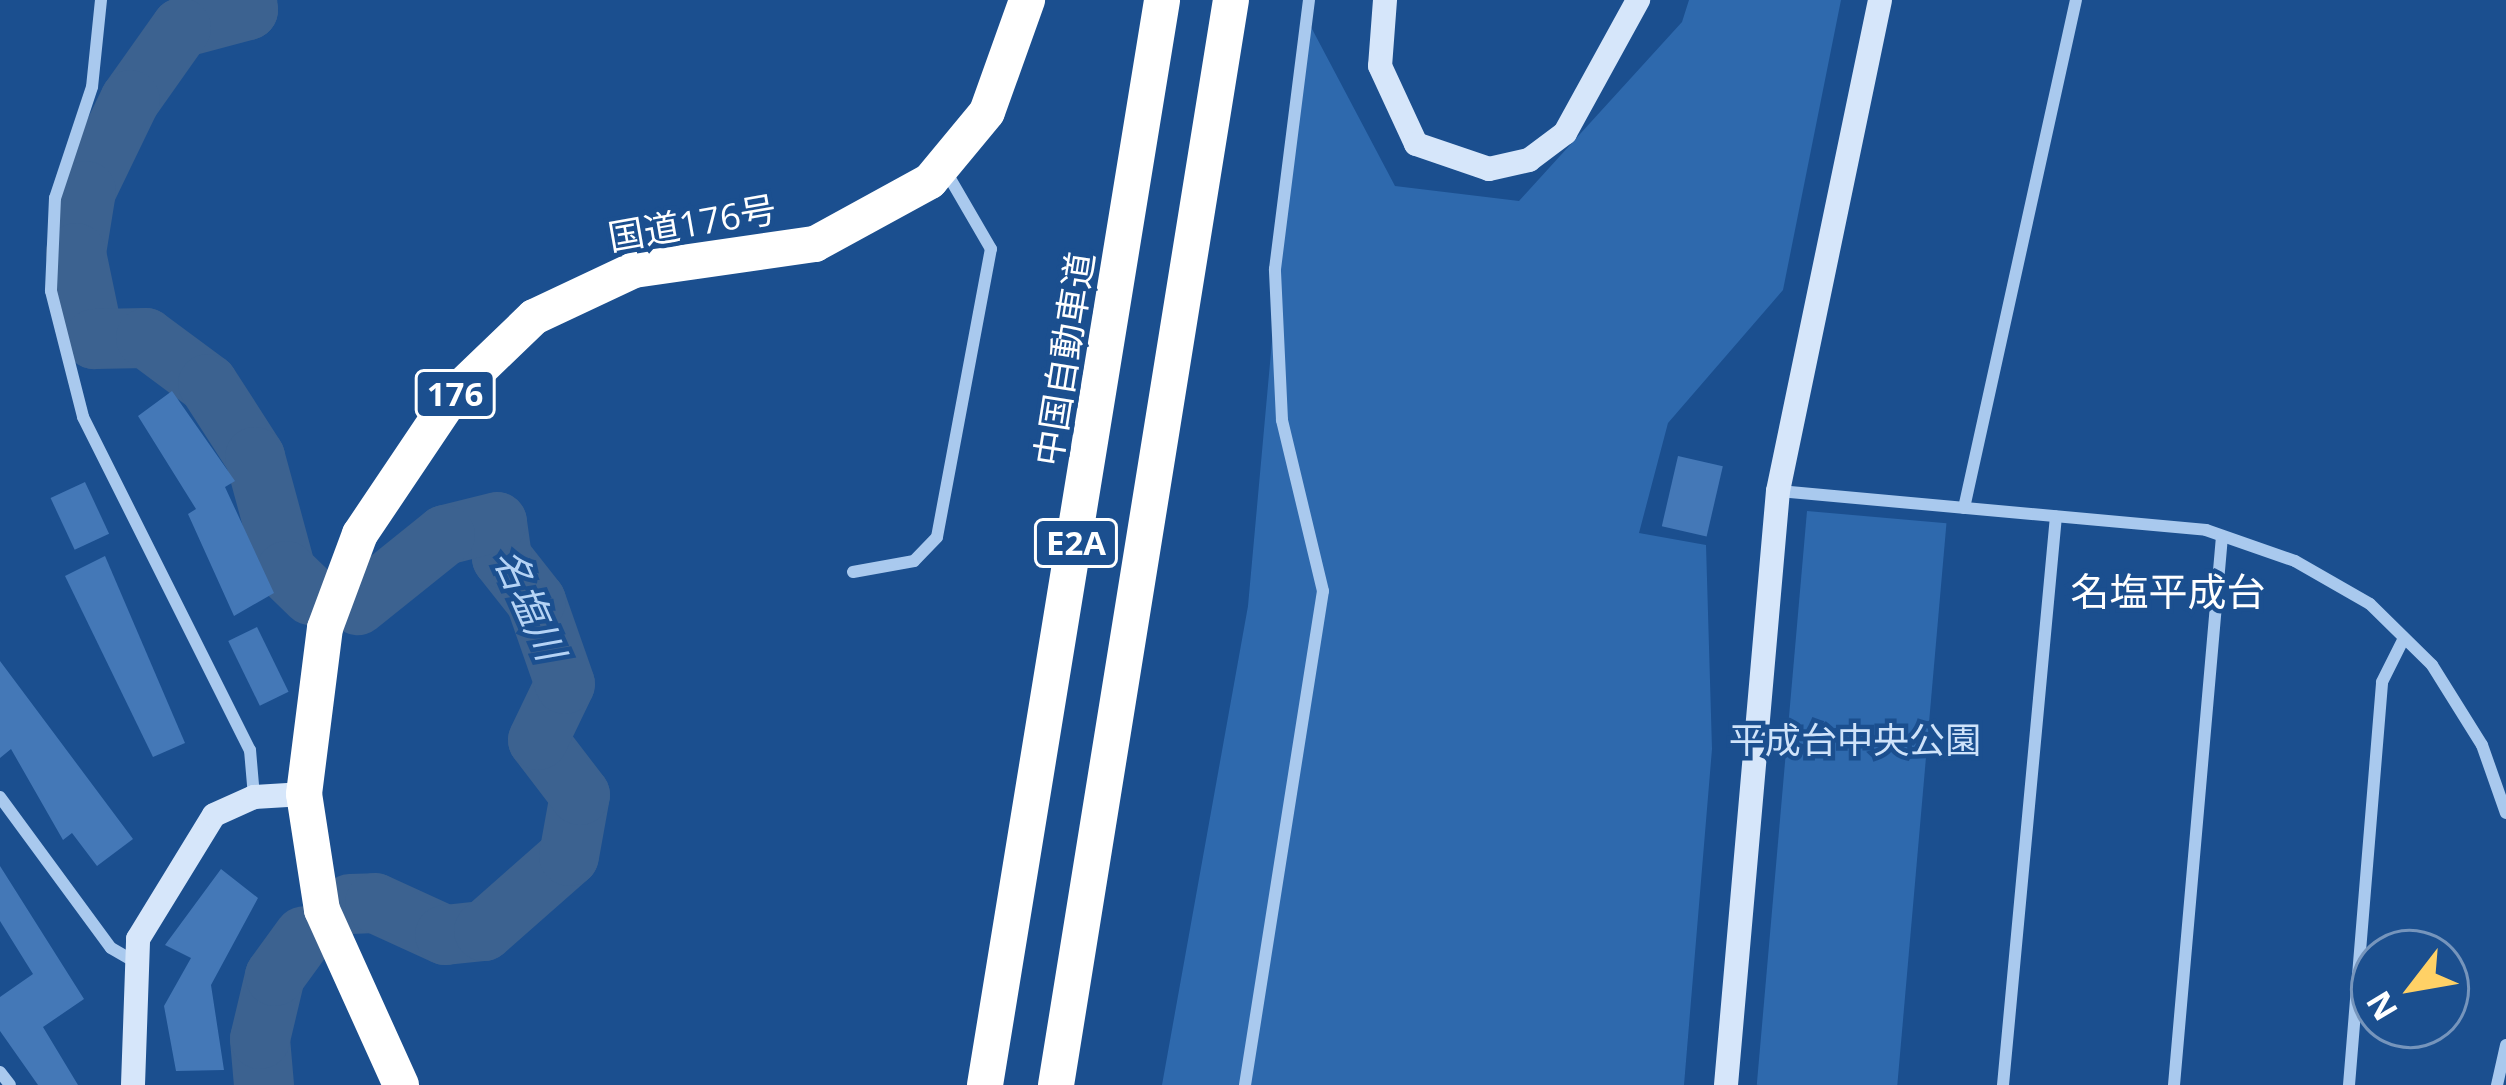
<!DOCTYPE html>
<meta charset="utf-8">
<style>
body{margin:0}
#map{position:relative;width:2506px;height:1085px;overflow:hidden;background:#1b4f8f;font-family:"Open Sans","Noto Sans JP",sans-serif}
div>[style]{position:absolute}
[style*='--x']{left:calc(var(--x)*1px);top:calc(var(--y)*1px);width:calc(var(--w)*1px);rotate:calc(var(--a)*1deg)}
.green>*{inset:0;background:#2e69ad;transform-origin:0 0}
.river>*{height:60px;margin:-30px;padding:0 30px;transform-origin:30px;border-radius:30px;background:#3c6290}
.building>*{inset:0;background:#4478b7;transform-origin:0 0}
.street>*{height:12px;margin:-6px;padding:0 6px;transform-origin:6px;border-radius:6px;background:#a9c9ee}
.secondary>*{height:24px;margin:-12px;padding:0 12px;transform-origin:12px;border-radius:12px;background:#d6e6fa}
.highway>*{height:36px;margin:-18px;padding:0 18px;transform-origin:18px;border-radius:18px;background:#fff}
span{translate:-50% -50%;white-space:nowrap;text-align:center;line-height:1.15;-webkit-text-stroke:9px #1b4f8f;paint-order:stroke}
.shield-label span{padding:3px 9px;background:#1b4f8f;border:3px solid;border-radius:9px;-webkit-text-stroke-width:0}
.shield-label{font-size:33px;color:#fff;font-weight:700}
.street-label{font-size:36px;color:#fff}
.park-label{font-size:36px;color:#cfe3fa}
.neighbourhood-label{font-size:39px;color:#fff}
.water-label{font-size:39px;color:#b5d3f5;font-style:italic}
.north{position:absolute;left:2350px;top:929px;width:120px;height:120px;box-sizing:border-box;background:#1b4f8f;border:3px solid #7695bc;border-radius:50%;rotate:239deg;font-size:33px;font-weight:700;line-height:48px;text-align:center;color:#fff}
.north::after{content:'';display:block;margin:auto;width:42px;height:54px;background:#ffd166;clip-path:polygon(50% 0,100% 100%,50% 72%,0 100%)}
</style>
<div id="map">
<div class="green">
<i style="clip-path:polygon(1689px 0,1841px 0,1783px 290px,1668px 423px,1639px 533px,1706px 545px,1712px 749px,1684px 1085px,1162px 1085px,1248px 606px,1302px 10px,1395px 186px,1519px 201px,1682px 22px)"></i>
<i style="left:1807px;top:511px;width:140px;height:576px;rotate:5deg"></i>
</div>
<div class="river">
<i style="--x:247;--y:0;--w:10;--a:84"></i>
<i style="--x:248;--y:10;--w:69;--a:165"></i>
<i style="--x:181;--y:28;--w:88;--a:125.3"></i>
<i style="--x:130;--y:100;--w:101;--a:115.8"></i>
<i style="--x:86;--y:191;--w:63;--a:99.2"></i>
<i style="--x:76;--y:253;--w:88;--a:78.2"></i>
<i style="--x:94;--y:339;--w:52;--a:-1.1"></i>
<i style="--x:146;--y:338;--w:77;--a:36.6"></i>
<i style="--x:208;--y:384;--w:87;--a:57.2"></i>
<i style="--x:255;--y:457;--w:118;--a:74.8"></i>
<i style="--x:286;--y:571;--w:35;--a:44"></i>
<i style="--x:350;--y:904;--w:25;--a:-2"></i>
<i style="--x:375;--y:903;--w:77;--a:24.6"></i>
<i style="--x:445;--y:935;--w:39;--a:-6"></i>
<i style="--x:484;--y:931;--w:113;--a:-41.4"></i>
<i style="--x:569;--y:856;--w:62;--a:-79.8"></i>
<i style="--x:580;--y:795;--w:69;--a:-127.4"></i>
<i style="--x:538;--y:740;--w:62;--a:-64.3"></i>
<i style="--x:565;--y:684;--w:88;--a:-109.3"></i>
<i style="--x:536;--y:601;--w:55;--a:-128.3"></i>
<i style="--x:502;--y:558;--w:36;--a:-98"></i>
<i style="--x:497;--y:522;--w:54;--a:166"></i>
<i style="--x:445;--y:535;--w:112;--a:141.2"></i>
<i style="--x:264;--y:1085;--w:46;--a:-95"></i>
<i style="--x:260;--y:1039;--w:65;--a:-76.6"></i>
<i style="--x:275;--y:976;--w:49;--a:-54.1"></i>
</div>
<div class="building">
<i style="clip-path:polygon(172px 391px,235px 481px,225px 487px,274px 593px,234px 616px,188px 514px,196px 509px,138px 416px)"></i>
<i style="left:1678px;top:456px;width:46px;height:72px;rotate:13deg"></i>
<i style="left:85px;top:482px;width:57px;height:38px;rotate:65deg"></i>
<i style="clip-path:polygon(105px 556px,185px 743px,153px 757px,65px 576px)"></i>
<i style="left:257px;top:627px;width:72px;height:32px;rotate:64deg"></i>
<i style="clip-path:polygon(0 661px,133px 839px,97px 866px,72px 833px,63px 840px,11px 749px,0 758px)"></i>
<i style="clip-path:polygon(0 866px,84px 999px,43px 1027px,78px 1085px,38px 1085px,0 1031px,0 997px,33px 974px,0 921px)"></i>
<i style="clip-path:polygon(221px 869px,258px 898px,211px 985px,224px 1070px,176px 1071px,164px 1006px,191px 958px,165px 945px)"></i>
</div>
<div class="street">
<i style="--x:101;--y:0;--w:87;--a:95.9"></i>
<i style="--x:92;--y:87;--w:117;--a:108.4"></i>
<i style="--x:55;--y:198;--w:93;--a:92.5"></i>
<i style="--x:51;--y:291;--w:130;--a:75.7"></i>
<i style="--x:83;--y:417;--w:373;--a:63.4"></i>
<i style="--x:250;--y:750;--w:47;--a:85.1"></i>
<i style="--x:1779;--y:491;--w:429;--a:5.2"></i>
<i style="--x:2206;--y:530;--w:94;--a:19.2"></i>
<i style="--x:2295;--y:561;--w:86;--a:29.8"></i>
<i style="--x:2370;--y:604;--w:87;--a:44.5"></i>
<i style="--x:2432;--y:665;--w:94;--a:58"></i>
<i style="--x:2482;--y:745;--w:72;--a:70.6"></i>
<i style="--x:1964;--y:508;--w:520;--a:-77.57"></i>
<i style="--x:853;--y:572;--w:62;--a:-10.2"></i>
<i style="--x:914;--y:561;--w:33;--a:-46"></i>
<i style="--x:937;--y:537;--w:293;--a:-79.4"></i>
<i style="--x:991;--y:249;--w:91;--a:-120.2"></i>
<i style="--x:0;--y:797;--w:187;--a:53.7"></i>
<i style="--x:111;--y:948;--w:28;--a:30"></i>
<i style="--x:0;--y:1072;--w:16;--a:52"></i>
<i style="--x:1245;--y:1085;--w:500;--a:-81.03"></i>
<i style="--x:1323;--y:591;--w:176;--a:-103.5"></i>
<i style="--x:1282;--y:420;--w:151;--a:-92.7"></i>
<i style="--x:1275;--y:269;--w:271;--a:-82.8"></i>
<i style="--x:2003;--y:1085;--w:571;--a:-84.68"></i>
<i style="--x:2174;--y:1085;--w:551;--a:-85"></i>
<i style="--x:2349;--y:1085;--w:404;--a:-85.3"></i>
<i style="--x:2382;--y:682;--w:49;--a:-63.4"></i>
<i style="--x:2497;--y:1085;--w:41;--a:-77.3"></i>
</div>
<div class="secondary">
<i style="--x:1385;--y:0;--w:66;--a:94.3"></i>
<i style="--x:1380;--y:66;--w:86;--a:65.2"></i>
<i style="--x:1416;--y:144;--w:77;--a:18.9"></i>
<i style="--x:1489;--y:169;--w:41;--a:-12.7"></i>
<i style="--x:1529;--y:160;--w:45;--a:-36.9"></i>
<i style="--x:1565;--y:133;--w:152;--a:-61.2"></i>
<i style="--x:133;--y:1085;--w:146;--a:-88"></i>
<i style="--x:138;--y:939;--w:145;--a:-58.5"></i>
<i style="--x:214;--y:815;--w:44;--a:-24.2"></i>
<i style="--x:254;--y:797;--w:50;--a:-3.4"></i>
<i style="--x:1726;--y:1085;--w:596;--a:-85"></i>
<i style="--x:1778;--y:491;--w:501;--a:-78.26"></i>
</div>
<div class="highway">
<i style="--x:401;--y:1085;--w:192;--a:-114.3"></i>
<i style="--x:322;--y:910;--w:117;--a:-98.8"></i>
<i style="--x:304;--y:794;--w:167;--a:-82.8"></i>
<i style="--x:325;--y:628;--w:100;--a:-69.6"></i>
<i style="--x:360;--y:534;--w:169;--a:-56.1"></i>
<i style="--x:454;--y:394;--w:111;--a:-43.9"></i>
<i style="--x:534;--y:317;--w:110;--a:-25.2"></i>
<i style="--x:634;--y:270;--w:183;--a:-8.2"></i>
<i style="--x:815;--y:244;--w:131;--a:-28.7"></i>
<i style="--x:930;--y:181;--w:89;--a:-50.4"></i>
<i style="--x:987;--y:112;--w:119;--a:-70.3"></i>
<i style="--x:985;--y:1085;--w:1099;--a:-80.73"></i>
<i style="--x:1056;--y:1085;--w:1099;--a:-80.84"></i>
</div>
<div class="shield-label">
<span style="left:455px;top:394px">176</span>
<span style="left:1076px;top:543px">E2A</span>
</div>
<div class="street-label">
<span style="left:692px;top:223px;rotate:-10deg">国道176号</span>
<span style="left:1064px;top:359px;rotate:-81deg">中国自動車道</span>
</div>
<div class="park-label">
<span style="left:1855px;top:740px">平成台中央公園</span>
</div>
<div class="neighbourhood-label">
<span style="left:2168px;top:591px">名塩平成台</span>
</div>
<div class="water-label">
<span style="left:530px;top:604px;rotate:66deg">名塩川</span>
</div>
<div class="north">N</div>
</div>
